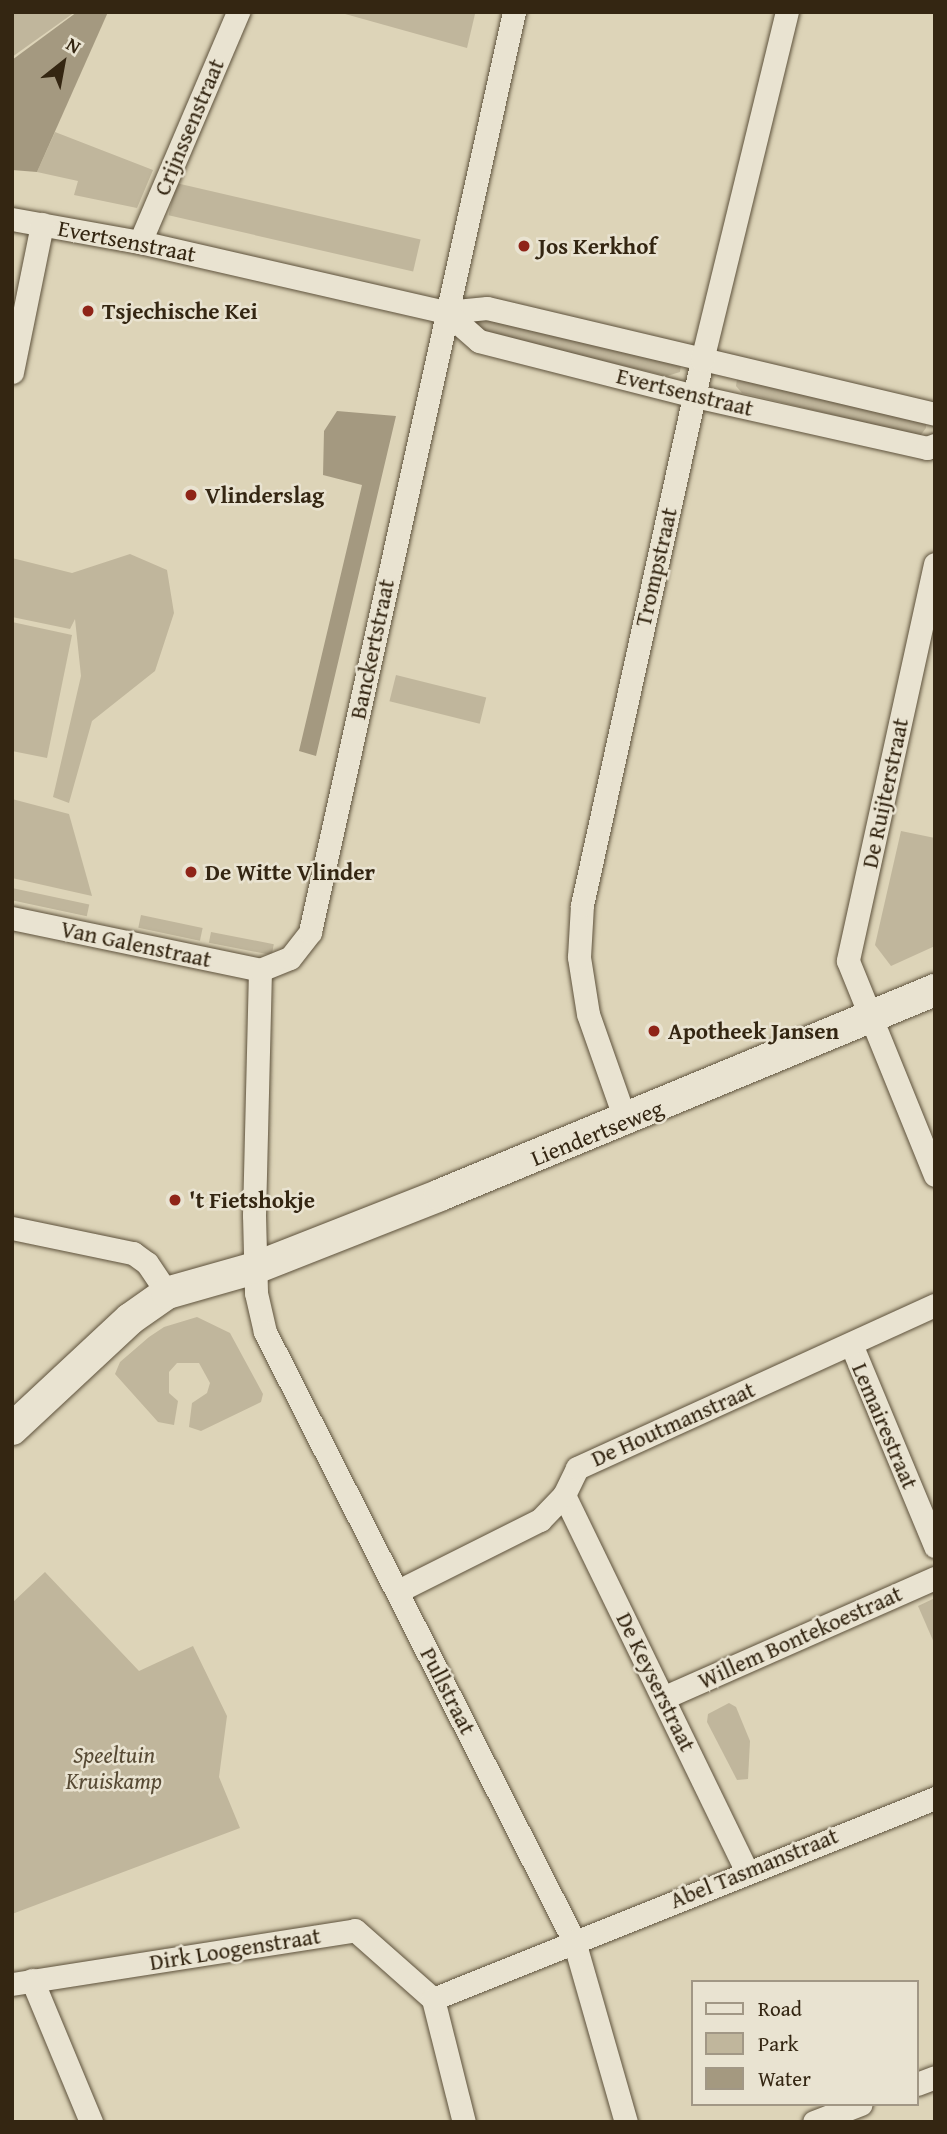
<!DOCTYPE html>
<style>
body{margin:0}
#map{position:relative;width:947px;height:2134px;overflow:hidden;background:#ddd4b8;font-family:"Gentium Book Plus",serif}
div>[style]{position:absolute}
[style*='--x']{left:calc(var(--x)*1px);top:calc(var(--y)*1px);width:calc(var(--w)*1px);rotate:calc(var(--a)*1deg)}
.green>*{inset:0;background:#c0b69c;transform-origin:0 0}
.water>*{inset:0;background:#a49980}
.roads{filter:drop-shadow(0 0 2px #5e523c) drop-shadow(0 0 2px #5e523c)}
.street>*{height:23px;margin:-11.5px;padding:0 11.5px;transform-origin:11.5px;border-radius:11.5px;background:#e9e3d1}
.secondary>*{height:32px;margin:-16px;padding:0 16px;transform-origin:16px;border-radius:16px;background:#e9e3d1}
.dots>*{width:19px;height:19px;translate:-50% -50%;box-sizing:border-box;border:4px solid #e9e3d1;border-radius:50%}
span{translate:-50% -50%;white-space:nowrap;text-align:center;line-height:1.15;-webkit-text-stroke:5px #e9e3d1;paint-order:stroke}
.street-label{font-size:23px;color:#342612}
.poi-label{font-size:23px;color:#342612;font-weight:700}
.left{translate:0 -50%;text-align:left}
.park-label{font-size:23px;color:#574a34;font-style:italic}
.frame{position:absolute;inset:0;border:14px solid #342612;pointer-events:none}
.legend{position:absolute;left:691px;top:1980px;width:228px;height:126px;box-sizing:border-box;background:#e9e3d1;border:2px solid #a19785;margin:0;padding:9px 12px;list-style:none;font-size:21px;color:#342612}
.legend li{display:flex;align-items:center;gap:14px;height:35px}
.legend b{width:35px;border:2px solid #a19785}
.north{position:absolute;left:28px;top:28px;width:70px;height:70px;-webkit-text-stroke:5px #e9e3d1;paint-order:stroke;rotate:31deg;font-size:19px;font-weight:700;line-height:28px;text-align:center;color:#342612}
.north::after{content:'';display:block;margin:auto;width:24px;height:32px;background:#342612;clip-path:polygon(50% 0,100% 100%,50% 72%,0 100%)}
</style>
<div id="map">
<div class="green">
<i style="clip-path:polygon(12px 12px,75px 12px,12px 57px)"></i>
<i style="clip-path:polygon(338px 12px,470px 12px,475px 14px,467px 48px)"></i>
<i style="clip-path:polygon(55px 132px,153px 170px,137px 208px,74px 195px,78px 181px,37px 172px)"></i>
<i style="left:176px;top:183px;width:251px;height:33px;rotate:13deg"></i>
<i style="clip-path:polygon(476px 316px,681px 364px,680px 372px,667px 376px,476px 331px,471px 323px)"></i>
<i style="clip-path:polygon(737px 379px,926px 423px,926px 428px,920px 436px,742px 393px,736px 386px)"></i>
<i style="clip-path:polygon(130px 554px,167px 570px,174px 613px,155px 671px,92px 721px,69px 803px,53px 797px,81px 676px,75px 619px,70px 629px,12px 617px,12px 558px,72px 573px)"></i>
<i style="clip-path:polygon(12px 622px,72px 635px,47px 758px,12px 751px)"></i>
<i style="left:396px;top:675px;width:93px;height:27px;rotate:14deg"></i>
<i style="clip-path:polygon(12px 799px,69px 814px,92px 896px,12px 878px)"></i>
<i style="clip-path:polygon(901px 831px,935px 838px,935px 946px,891px 966px,875px 945px)"></i>
<i style="left:12px;top:888px;width:79px;height:12px;rotate:12deg"></i>
<i style="left:141px;top:915px;width:63px;height:13px;rotate:12deg"></i>
<i style="left:211px;top:932px;width:64px;height:11px;rotate:11deg"></i>
<i style="clip-path:polygon(197px 1317px,230px 1333px,263px 1394px,261px 1402px,201px 1431px,189px 1427px,192px 1403px,207px 1393px,210px 1383px,199px 1363px,177px 1363px,169px 1372px,169px 1393px,178px 1401px,174px 1425px,158px 1422px,115px 1374px,120px 1362px,149px 1337px,164px 1327px)"></i>
<i style="clip-path:polygon(45px 1572px,139px 1671px,193px 1646px,227px 1716px,219px 1777px,240px 1828px,12px 1914px,12px 1603px)"></i>
<i style="clip-path:polygon(935px 1598px,935px 1645px,918px 1606px)"></i>
<i style="clip-path:polygon(729px 1703px,736px 1707px,750px 1741px,748px 1779px,737px 1780px,707px 1722px,708px 1714px)"></i>
</div>
<div class="water">
<i style="clip-path:polygon(77px 12px,108px 12px,37px 172px,12px 170px,12px 60px)"></i>
<i style="clip-path:polygon(337px 411px,396px 416px,316px 756px,299px 751px,362px 485px,323px 475px,324px 431px)"></i>
</div>
<div class="roads">
<div class="street">
<i style="--x:12;--y:219;--w:130;--a:10.2"></i>
<i style="--x:140;--y:242;--w:314;--a:12.9"></i>
<i style="--x:446;--y:312;--w:41;--a:-5.6"></i>
<i style="--x:487;--y:308;--w:460;--a:13.3"></i>
<i style="--x:140;--y:242;--w:250;--a:-66.9"></i>
<i style="--x:446;--y:312;--w:44;--a:41.3"></i>
<i style="--x:479;--y:341;--w:223;--a:14.3"></i>
<i style="--x:695;--y:396;--w:238;--a:12.6"></i>
<i style="--x:927;--y:448;--w:9;--a:-21"></i>
<i style="--x:12;--y:372;--w:151;--a:-78.5"></i>
<i style="--x:935;--y:564;--w:406;--a:102.4"></i>
<i style="--x:848;--y:961;--w:231;--a:67.9"></i>
<i style="--x:12;--y:918;--w:253;--a:11.8"></i>
<i style="--x:260;--y:970;--w:245;--a:91.4"></i>
<i style="--x:254;--y:1215;--w:78;--a:88.5"></i>
<i style="--x:256;--y:1293;--w:40;--a:77"></i>
<i style="--x:265;--y:1332;--w:683;--a:63.1"></i>
<i style="--x:574;--y:1941;--w:188;--a:74"></i>
<i style="--x:260;--y:970;--w:32;--a:-22"></i>
<i style="--x:290;--y:958;--w:33;--a:-52"></i>
<i style="--x:310;--y:932;--w:942;--a:-77.5"></i>
<i style="--x:626;--y:1122;--w:114;--a:-109.4"></i>
<i style="--x:588;--y:1014;--w:58;--a:-99"></i>
<i style="--x:579;--y:957;--w:52;--a:-86.7"></i>
<i style="--x:582;--y:905;--w:558;--a:-77.58"></i>
<i style="--x:702;--y:360;--w:358;--a:-76.3"></i>
<i style="--x:12;--y:1228;--w:124;--a:11.7"></i>
<i style="--x:133;--y:1253;--w:17;--a:36"></i>
<i style="--x:147;--y:1263;--w:36;--a:56"></i>
<i style="--x:851;--y:1344;--w:219;--a:67.4"></i>
<i style="--x:564;--y:1495;--w:417;--a:64.1"></i>
<i style="--x:398;--y:1591;--w:159;--a:-26.6"></i>
<i style="--x:540;--y:1520;--w:35;--a:-46"></i>
<i style="--x:564;--y:1495;--w:30;--a:-64"></i>
<i style="--x:577;--y:1468;--w:393;--a:-24.5"></i>
<i style="--x:665;--y:1697;--w:295;--a:-23.8"></i>
<i style="--x:32;--y:1980;--w:154;--a:67.4"></i>
<i style="--x:12;--y:1984;--w:347;--a:-8.9"></i>
<i style="--x:355;--y:1930;--w:104;--a:41.5"></i>
<i style="--x:433;--y:1999;--w:127;--a:75.9"></i>
<i style="--x:433;--y:1999;--w:541;--a:-21.82"></i>
<i style="--x:917;--y:2084;--w:19;--a:-21"></i>
<i style="--x:814;--y:2122;--w:50;--a:-21"></i>
</div>
<div class="secondary">
<i style="--x:12;--y:1429;--w:161;--a:-43"></i>
<i style="--x:130;--y:1319;--w:45;--a:-35.1"></i>
<i style="--x:167;--y:1293;--w:91;--a:-15.9"></i>
<i style="--x:255;--y:1268;--w:199;--a:-21.5"></i>
<i style="--x:440;--y:1195;--w:536;--a:-22.5"></i>
</div>
</div>
<div class="dots">
<i style="left:524px;top:246px;background:#8f2418"></i>
<i style="left:88px;top:311px;background:#8f2418"></i>
<i style="left:191px;top:495px;background:#8f2418"></i>
<i style="left:191px;top:872px;background:#8f2418"></i>
<i style="left:654px;top:1031px;background:#8f2418"></i>
<i style="left:175px;top:1200px;background:#8f2418"></i>
</div>
<div class="street-label">
<span style="left:189px;top:127px;rotate:-67deg">Crijnssenstraat</span>
<span style="left:127px;top:241px;rotate:11deg">Evertsenstraat</span>
<span style="left:685px;top:392px;rotate:14deg">Evertsenstraat</span>
<span style="left:656px;top:567px;rotate:-77deg">Trompstraat</span>
<span style="left:372px;top:649px;rotate:-78deg">Banckertstraat</span>
<span style="left:885px;top:793px;rotate:-78deg">De Ruijterstraat</span>
<span style="left:136px;top:944px;rotate:12deg">Van Galenstraat</span>
<span style="left:597px;top:1133px;rotate:-22deg">Liendertseweg</span>
<span style="left:673px;top:1424px;rotate:-24deg">De Houtmanstraat</span>
<span style="left:885px;top:1426px;rotate:67deg">Lemairestraat</span>
<span style="left:800px;top:1637px;rotate:-24deg">Willem Bontekoestraat</span>
<span style="left:656px;top:1682px;rotate:64deg">De Keyserstraat</span>
<span style="left:448px;top:1691px;rotate:63deg">Pullstraat</span>
<span style="left:754px;top:1868px;rotate:-22deg">Abel Tasmanstraat</span>
<span style="left:235px;top:1949px;rotate:-9deg">Dirk Loogenstraat</span>
</div>
<div class="poi-label">
<span class="left" style="left:538px;top:246px">Jos Kerkhof</span>
<span class="left" style="left:102px;top:311px">Tsjechische Kei</span>
<span class="left" style="left:205px;top:495px">Vlinderslag</span>
<span class="left" style="left:205px;top:872px">De Witte Vlinder</span>
<span class="left" style="left:668px;top:1031px">Apotheek Jansen</span>
<span class="left" style="left:189px;top:1200px">'t Fietshokje</span>
</div>
<div class="park-label">
<span style="left:114px;top:1768px">Speeltuin<br>Kruiskamp</span>
</div>
<div class="frame"></div>
<ul class="legend">
<li><b style="height:9px;background:#e9e3d1"></b>Road</li>
<li><b style="height:19px;background:#c0b69c"></b>Park</li>
<li><b style="height:19px;background:#a49980"></b>Water</li>
</ul>
<div class="north">N</div>
</div>
